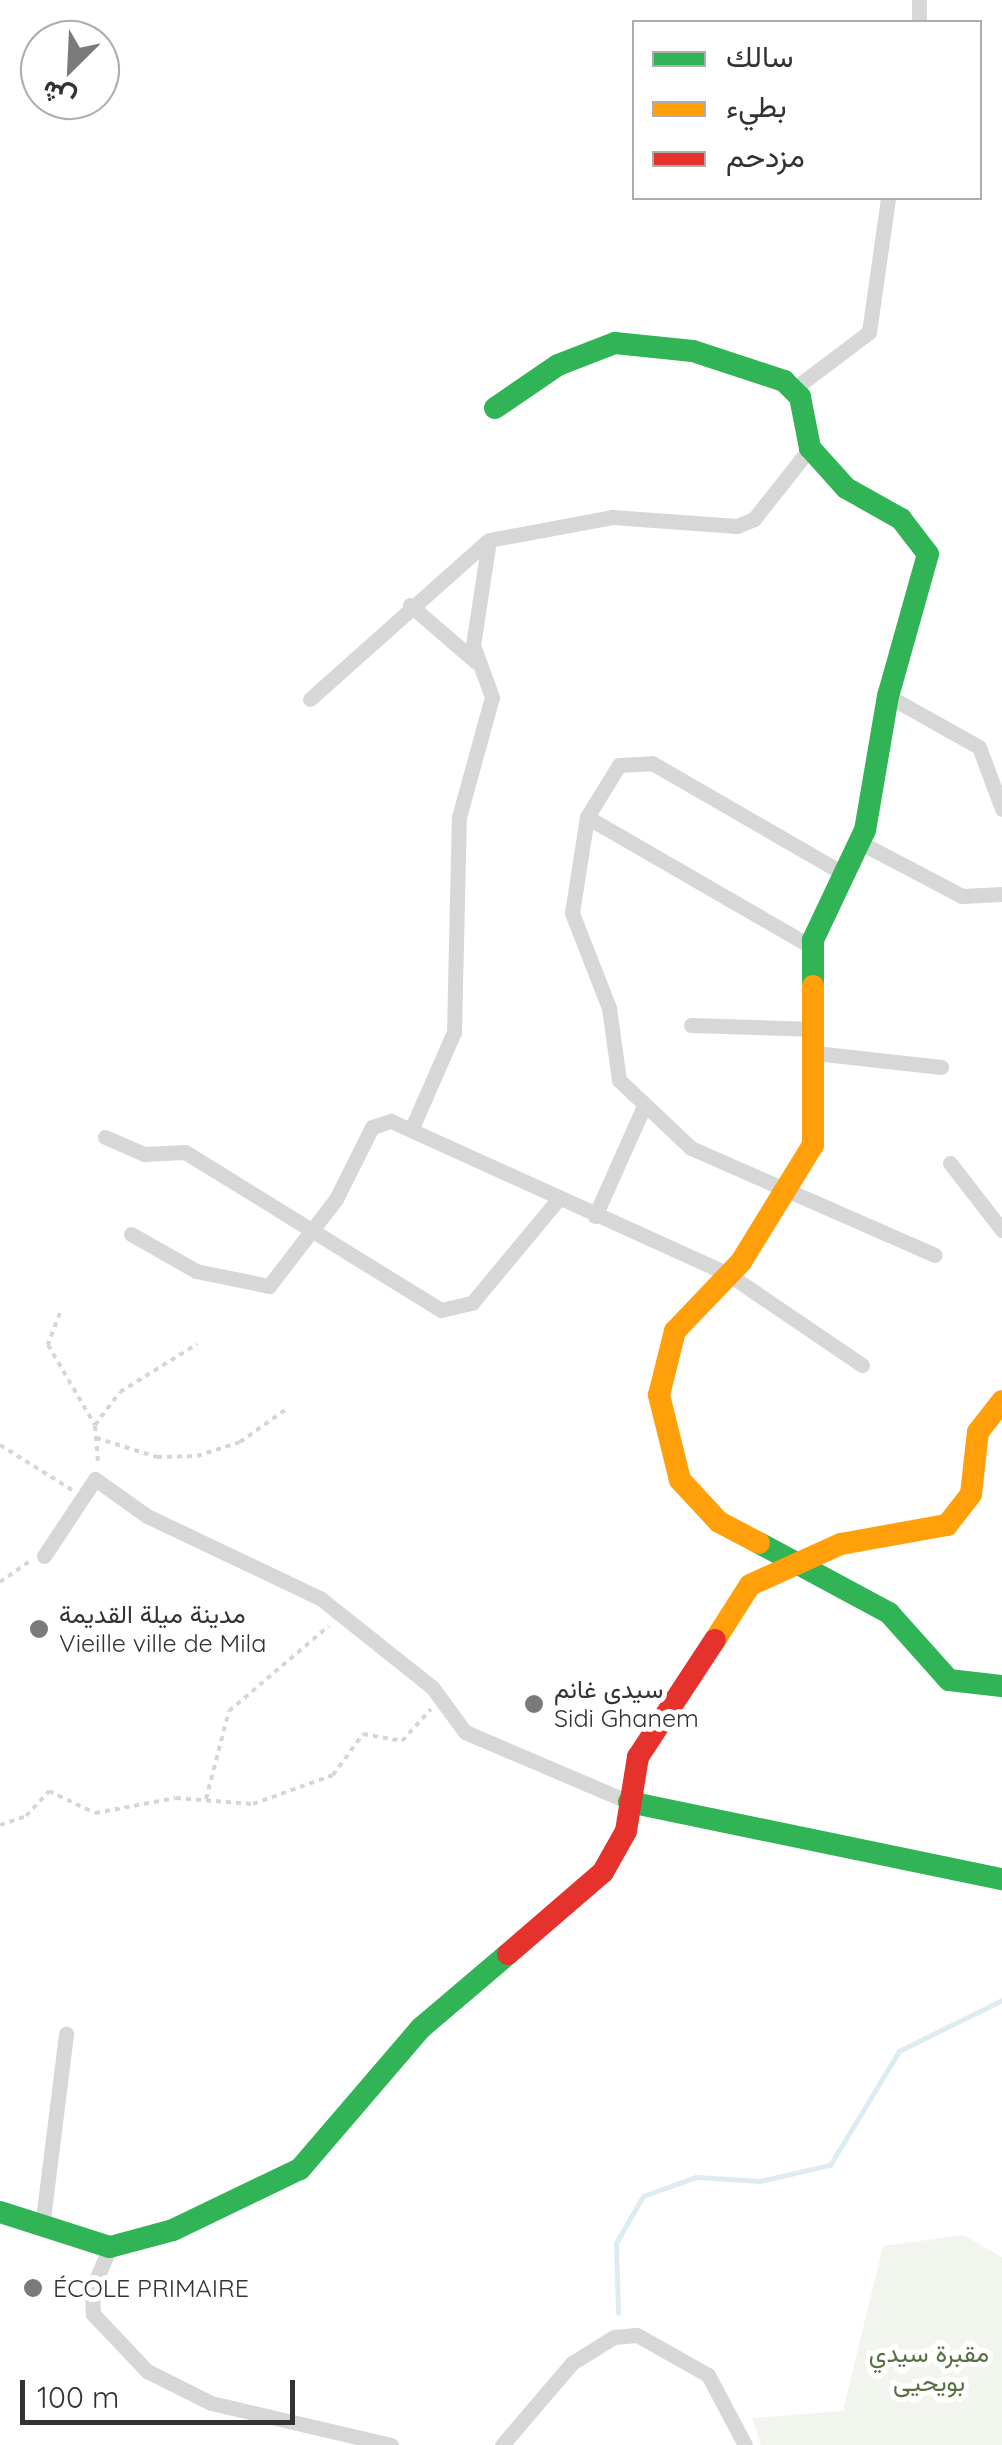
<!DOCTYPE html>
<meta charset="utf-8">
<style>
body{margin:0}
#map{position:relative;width:1002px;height:2445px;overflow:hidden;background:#fff;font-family:Quicksand,Vazirmatn,sans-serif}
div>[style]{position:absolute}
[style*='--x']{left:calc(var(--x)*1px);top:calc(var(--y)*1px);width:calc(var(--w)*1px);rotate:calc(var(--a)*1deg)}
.green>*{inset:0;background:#f1f5ed}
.stream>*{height:5px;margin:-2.5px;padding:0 2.5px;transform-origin:2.5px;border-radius:2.5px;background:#ddebf3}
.path>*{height:4px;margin-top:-2px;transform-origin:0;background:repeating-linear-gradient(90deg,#d6d6d6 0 5px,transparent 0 10px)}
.street>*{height:15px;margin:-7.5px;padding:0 7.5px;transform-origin:7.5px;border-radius:7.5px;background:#d7d7d7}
.fast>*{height:22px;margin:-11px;padding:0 11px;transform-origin:11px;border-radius:11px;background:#30b455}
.slow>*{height:22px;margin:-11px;padding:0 11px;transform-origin:11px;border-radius:11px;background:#ff9f0a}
.jam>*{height:22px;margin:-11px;padding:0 11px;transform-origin:11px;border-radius:11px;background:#e5322d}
.dots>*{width:28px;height:28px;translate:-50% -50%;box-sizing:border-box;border:5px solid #fff;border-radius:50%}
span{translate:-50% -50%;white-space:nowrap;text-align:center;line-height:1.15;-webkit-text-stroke:10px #fff;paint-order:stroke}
.poi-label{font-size:25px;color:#333}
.left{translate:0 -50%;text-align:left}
.park-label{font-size:25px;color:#56703f}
.legend{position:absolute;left:632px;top:20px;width:350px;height:180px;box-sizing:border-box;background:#fff;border:2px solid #adadad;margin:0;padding:12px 18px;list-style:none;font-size:30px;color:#333}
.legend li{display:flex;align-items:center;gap:20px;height:50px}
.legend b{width:50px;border:2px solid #adadad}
.north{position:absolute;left:20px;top:20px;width:100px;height:100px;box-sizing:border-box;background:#fff;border:2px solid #adadad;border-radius:50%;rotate:204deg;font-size:28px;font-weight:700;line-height:40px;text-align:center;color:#333}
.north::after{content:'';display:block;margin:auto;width:35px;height:45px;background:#7a7a7a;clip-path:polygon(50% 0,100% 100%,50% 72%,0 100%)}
.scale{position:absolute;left:20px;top:2380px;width:275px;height:45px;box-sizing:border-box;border:5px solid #333;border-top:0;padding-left:12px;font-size:30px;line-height:35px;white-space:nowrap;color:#333;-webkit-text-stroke:8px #fff;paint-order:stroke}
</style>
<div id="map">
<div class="green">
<i style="clip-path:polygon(963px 2235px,1002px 2257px,1002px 2445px,761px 2445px,752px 2418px,843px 2411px,883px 2246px)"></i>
</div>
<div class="stream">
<i style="--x:618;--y:2313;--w:70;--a:-91.6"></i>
<i style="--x:616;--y:2243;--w:54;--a:-60.1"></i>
<i style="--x:643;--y:2196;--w:56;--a:-19.7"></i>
<i style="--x:696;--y:2177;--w:64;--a:3.6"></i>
<i style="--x:760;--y:2181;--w:72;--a:-12.9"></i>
<i style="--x:830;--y:2165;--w:133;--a:-58.8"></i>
<i style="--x:899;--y:2051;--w:115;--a:-26.3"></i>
</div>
<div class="path">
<i style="--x:60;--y:1313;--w:34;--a:111"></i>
<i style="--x:48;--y:1345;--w:93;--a:59.6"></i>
<i style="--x:96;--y:1438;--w:64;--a:17.3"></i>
<i style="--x:157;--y:1457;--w:40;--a:-1.4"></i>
<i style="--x:197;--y:1456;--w:45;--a:-18"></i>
<i style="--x:240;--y:1442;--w:55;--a:-35.4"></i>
<i style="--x:0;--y:1445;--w:85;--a:32"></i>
<i style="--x:98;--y:1461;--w:36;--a:-95"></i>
<i style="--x:95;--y:1425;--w:41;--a:-52.9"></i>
<i style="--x:120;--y:1392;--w:91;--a:-31.9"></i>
<i style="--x:0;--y:1582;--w:35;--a:-35"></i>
<i style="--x:206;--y:1799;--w:91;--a:-75.4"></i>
<i style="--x:229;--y:1711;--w:131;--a:-40.4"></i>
<i style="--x:0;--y:1825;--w:28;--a:-19"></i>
<i style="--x:26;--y:1816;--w:34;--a:-47"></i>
<i style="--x:49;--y:1791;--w:51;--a:25.6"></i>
<i style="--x:95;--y:1813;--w:82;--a:-10.5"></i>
<i style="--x:176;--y:1798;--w:77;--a:4.5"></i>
<i style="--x:253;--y:1804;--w:85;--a:-19.9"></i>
<i style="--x:333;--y:1775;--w:51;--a:-53.8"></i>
<i style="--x:363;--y:1734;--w:40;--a:10"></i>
<i style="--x:402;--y:1741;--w:43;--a:-47.8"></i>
</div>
<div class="street">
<i style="--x:919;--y:22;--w:22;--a:-90"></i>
<i style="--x:795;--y:388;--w:93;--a:-37.1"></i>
<i style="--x:869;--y:332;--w:135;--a:-81.9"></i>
<i style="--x:410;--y:605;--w:87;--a:40.8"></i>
<i style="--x:888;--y:696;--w:104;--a:29.3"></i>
<i style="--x:979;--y:747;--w:66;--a:69.6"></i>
<i style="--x:310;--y:699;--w:236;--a:-41.7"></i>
<i style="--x:587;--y:817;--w:61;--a:-58.4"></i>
<i style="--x:619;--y:765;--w:33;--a:-3"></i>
<i style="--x:652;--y:763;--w:224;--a:30"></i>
<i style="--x:861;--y:843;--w:114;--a:27.7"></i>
<i style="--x:962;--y:896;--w:40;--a:-2.9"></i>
<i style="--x:812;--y:947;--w:260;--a:-150"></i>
<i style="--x:587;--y:817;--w:97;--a:98.9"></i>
<i style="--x:572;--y:913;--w:102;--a:68.7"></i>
<i style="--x:609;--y:1008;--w:73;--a:82.1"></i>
<i style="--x:619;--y:1080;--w:99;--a:43.4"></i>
<i style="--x:691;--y:1148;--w:266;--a:23.7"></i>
<i style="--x:691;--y:1025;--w:124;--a:1.8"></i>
<i style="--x:815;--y:1053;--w:127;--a:6.3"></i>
<i style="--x:411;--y:1130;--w:107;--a:-66.3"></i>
<i style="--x:454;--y:1032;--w:215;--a:-88.7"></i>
<i style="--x:459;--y:817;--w:124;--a:-74.6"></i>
<i style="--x:492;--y:697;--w:55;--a:-110.1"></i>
<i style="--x:473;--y:645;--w:106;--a:-81.3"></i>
<i style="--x:489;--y:540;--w:125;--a:-10.6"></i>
<i style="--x:612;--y:517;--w:125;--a:4.1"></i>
<i style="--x:737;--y:526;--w:18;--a:-22"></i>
<i style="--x:754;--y:519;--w:90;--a:-51.7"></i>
<i style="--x:105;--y:1137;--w:43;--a:23.6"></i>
<i style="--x:144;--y:1154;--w:41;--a:-2.8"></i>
<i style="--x:185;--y:1152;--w:301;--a:31.7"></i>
<i style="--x:441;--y:1310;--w:32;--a:-13"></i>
<i style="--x:472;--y:1303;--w:131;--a:-50.3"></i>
<i style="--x:950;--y:1163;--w:85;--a:52.2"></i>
<i style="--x:595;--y:1216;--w:120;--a:-66"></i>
<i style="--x:131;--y:1234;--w:75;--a:29.6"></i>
<i style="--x:196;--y:1271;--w:75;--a:11.6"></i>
<i style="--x:269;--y:1286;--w:110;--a:-52.4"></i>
<i style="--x:336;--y:1199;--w:80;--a:-63.4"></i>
<i style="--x:372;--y:1127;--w:20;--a:-18"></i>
<i style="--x:391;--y:1121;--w:370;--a:24.4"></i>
<i style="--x:728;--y:1274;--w:162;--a:34.2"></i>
<i style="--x:44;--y:1556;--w:92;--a:-56.5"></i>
<i style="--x:95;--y:1479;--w:64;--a:35.4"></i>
<i style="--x:147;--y:1516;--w:191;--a:25.4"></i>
<i style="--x:320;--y:1598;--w:143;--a:38.5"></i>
<i style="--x:432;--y:1687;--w:56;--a:53.7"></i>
<i style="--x:465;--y:1732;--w:178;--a:23.1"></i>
<i style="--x:42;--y:2227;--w:195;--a:-82.9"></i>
<i style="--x:110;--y:2247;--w:46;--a:113.2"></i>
<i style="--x:92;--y:2289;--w:25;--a:88"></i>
<i style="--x:93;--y:2314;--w:79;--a:46.5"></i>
<i style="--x:147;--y:2371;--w:72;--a:26.6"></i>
<i style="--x:211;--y:2403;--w:185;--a:13.1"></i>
<i style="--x:502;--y:2445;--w:108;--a:-49.5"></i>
<i style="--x:572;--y:2363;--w:49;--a:-31.8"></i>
<i style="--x:614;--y:2337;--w:23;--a:-5"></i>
<i style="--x:637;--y:2335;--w:81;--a:29.4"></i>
<i style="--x:708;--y:2375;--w:79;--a:62.1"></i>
</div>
<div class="fast">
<i style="--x:495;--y:408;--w:76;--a:-34.3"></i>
<i style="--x:558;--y:365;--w:61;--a:-21.1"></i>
<i style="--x:615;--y:343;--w:78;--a:5.9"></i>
<i style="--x:693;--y:351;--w:96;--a:18.2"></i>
<i style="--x:784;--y:381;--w:23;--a:45"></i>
<i style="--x:800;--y:397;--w:52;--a:78.9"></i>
<i style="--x:810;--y:448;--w:54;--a:48"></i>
<i style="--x:846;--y:488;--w:63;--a:29.4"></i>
<i style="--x:901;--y:519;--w:44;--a:52.4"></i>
<i style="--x:928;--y:554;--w:148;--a:105.7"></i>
<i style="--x:888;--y:696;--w:136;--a:99.7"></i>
<i style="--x:865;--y:830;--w:122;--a:115.3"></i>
<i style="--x:813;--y:940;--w:46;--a:90"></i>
<i style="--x:759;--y:1543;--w:148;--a:28.3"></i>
<i style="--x:889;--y:1613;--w:90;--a:48.2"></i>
<i style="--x:949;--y:1680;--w:53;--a:6.5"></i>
<i style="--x:629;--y:1802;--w:381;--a:11.7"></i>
<i style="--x:0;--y:2212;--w:115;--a:17.7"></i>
<i style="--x:110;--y:2247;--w:65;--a:-15.1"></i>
<i style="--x:173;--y:2230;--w:141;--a:-25.7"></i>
<i style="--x:300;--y:2169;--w:186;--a:-49.4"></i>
<i style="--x:421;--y:2028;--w:114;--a:-40.4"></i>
</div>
<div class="slow">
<i style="--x:759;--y:1543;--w:45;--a:-152.3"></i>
<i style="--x:719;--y:1522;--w:57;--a:-132.9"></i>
<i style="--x:680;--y:1480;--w:88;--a:-103.9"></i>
<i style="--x:659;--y:1395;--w:66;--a:-76"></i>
<i style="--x:675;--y:1331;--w:95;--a:-46.3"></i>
<i style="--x:741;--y:1262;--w:137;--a:-58.4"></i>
<i style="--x:813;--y:1145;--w:159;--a:-90"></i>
<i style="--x:715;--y:1640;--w:65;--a:-57.5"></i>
<i style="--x:750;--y:1585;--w:100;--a:-24.3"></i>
<i style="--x:841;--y:1544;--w:108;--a:-10.2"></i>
<i style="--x:947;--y:1525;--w:39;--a:-52"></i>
<i style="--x:971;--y:1494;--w:62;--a:-83.6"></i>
<i style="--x:978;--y:1432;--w:39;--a:-52"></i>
</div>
<div class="jam">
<i style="--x:508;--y:1954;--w:125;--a:-40.8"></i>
<i style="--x:603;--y:1872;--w:47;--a:-60.7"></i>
<i style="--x:626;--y:1831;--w:75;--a:-80.8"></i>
<i style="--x:638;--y:1757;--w:140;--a:-56.7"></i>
</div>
<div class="dots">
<i style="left:39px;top:1629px;background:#7a7a7a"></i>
<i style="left:534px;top:1704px;background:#7a7a7a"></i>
<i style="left:33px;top:2288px;background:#7a7a7a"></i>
</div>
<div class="poi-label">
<span class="left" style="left:59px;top:1629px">مدينة ميلة القديمة<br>Vieille ville de Mila</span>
<span class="left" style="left:554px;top:1704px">سيدي غانم<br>Sidi Ghanem</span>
<span class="left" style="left:53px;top:2288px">ÉCOLE PRIMAIRE</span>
</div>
<div class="park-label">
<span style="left:929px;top:2368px">مقبرة سيدي<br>بويحيى</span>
</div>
<ul class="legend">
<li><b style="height:12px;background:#30b455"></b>سالك</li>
<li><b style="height:12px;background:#ff9f0a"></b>بطيء</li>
<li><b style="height:12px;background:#e5322d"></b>مزدحم</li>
</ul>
<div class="north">ش</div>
<div class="scale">100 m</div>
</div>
